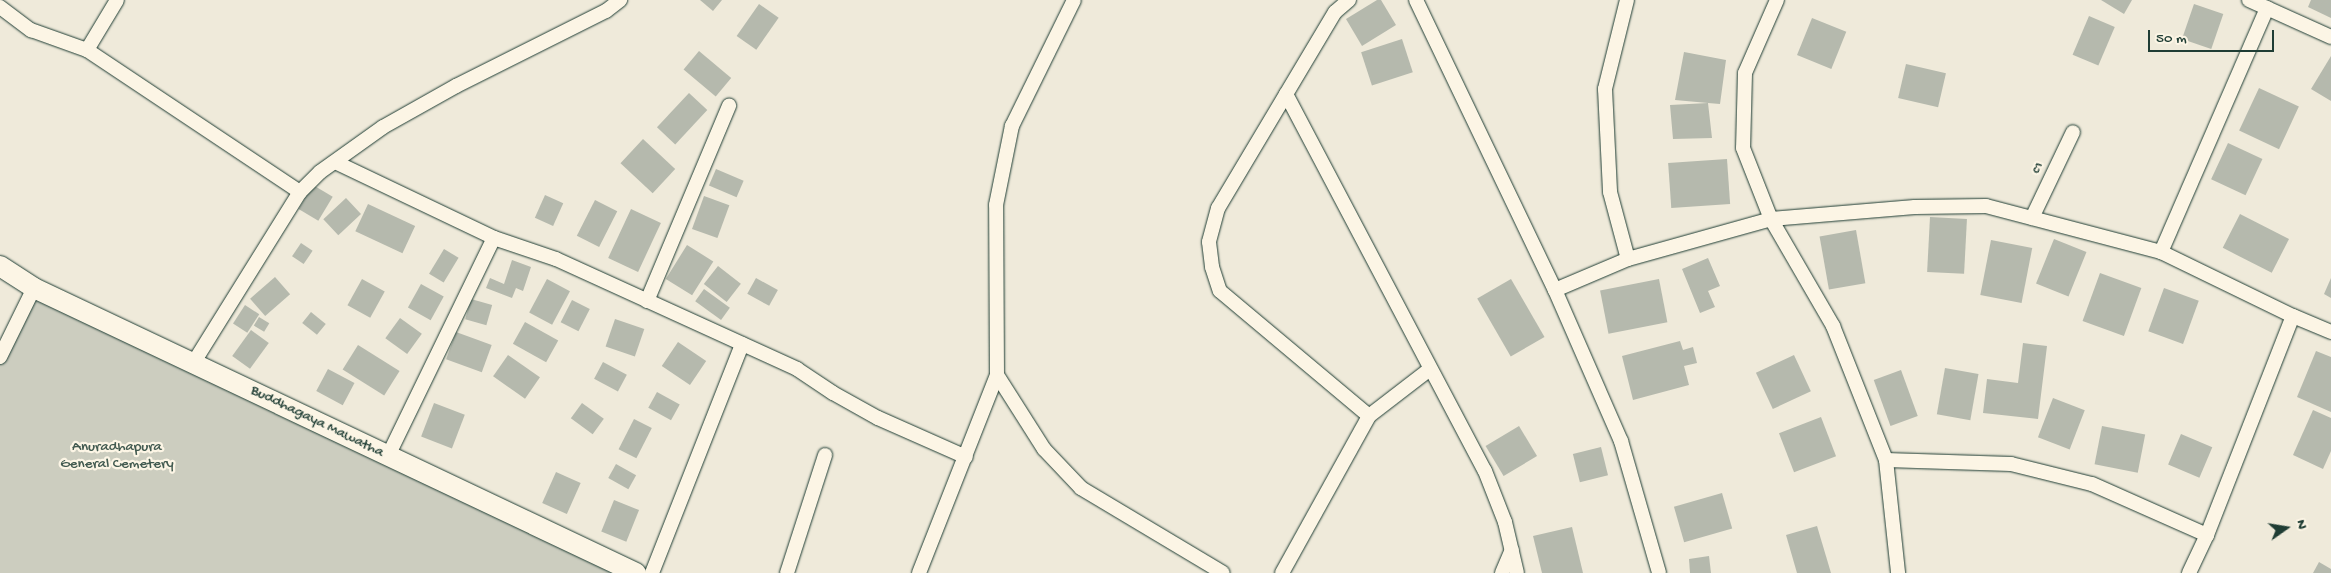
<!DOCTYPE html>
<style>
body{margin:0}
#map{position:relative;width:2331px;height:573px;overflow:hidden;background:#efeada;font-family:"Gochi Hand",sans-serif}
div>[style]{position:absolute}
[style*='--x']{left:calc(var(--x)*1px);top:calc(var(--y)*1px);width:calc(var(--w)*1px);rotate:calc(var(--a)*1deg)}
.green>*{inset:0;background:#cccdbf}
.building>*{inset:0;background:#b5b9ad;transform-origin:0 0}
.roads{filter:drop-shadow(0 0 1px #1f3d34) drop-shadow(0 0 1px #1f3d34)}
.minor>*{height:14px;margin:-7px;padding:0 7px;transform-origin:7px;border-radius:7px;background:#fcf5e5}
.secondary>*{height:20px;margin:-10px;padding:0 10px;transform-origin:10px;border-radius:10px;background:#fcf5e5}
span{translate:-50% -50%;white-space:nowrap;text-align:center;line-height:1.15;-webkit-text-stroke:4.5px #fcf5e5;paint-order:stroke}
.street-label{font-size:15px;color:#1f3d34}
.park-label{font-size:15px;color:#425a50}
.north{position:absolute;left:2261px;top:503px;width:50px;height:50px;-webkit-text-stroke:4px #fcf5e5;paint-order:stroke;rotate:77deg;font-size:14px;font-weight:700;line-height:20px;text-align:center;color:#1f3d34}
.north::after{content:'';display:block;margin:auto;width:18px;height:22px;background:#1f3d34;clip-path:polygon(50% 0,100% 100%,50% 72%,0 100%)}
.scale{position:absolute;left:2148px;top:30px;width:126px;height:22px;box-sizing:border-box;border:2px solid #1f3d34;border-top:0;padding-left:6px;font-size:15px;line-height:18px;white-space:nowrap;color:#1f3d34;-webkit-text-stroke:4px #fcf5e5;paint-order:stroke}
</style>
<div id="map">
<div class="green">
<i style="clip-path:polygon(34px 288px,628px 573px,0 573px,0 357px)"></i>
</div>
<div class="building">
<i style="clip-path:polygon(700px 0,722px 0,713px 11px)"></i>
<i style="clip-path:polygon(1377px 0,1381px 0,1396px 25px,1362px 46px,1346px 19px)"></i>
<i style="clip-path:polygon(2101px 0,2132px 0,2124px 14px)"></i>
<i style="clip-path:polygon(2311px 0,2331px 0,2331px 18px,2308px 7px)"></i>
<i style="left:759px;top:4px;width:24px;height:39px;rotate:35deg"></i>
<i style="left:2194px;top:4px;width:31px;height:37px;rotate:19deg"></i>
<i style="left:2089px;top:16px;width:28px;height:42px;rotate:23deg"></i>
<i style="left:1812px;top:18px;width:37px;height:40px;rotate:22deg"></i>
<i style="left:1402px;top:39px;width:35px;height:43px;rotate:72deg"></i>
<i style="left:699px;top:51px;width:42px;height:24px;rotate:40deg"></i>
<i style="clip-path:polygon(1684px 52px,1726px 60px,1720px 104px,1708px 103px,1712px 138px,1673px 139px,1670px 105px,1708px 103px,1675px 100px)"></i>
<i style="clip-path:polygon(2331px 56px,2331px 101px,2311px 89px)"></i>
<i style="left:1906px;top:64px;width:41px;height:35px;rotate:13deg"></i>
<i style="left:2259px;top:88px;width:44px;height:47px;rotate:25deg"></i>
<i style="left:689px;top:93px;width:25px;height:47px;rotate:43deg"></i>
<i style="left:643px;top:139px;width:44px;height:33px;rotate:43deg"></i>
<i style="left:2228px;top:143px;width:38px;height:40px;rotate:25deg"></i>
<i style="left:1727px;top:159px;width:45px;height:59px;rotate:86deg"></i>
<i style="left:716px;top:169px;width:30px;height:18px;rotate:23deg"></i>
<i style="left:313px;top:185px;width:23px;height:28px;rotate:31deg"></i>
<i style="left:545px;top:195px;width:20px;height:25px;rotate:24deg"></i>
<i style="left:704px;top:196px;width:27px;height:35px;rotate:20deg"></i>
<i style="left:346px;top:198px;width:22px;height:31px;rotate:47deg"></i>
<i style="left:595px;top:200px;width:25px;height:40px;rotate:27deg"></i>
<i style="left:368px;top:204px;width:52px;height:30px;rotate:25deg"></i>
<i style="left:631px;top:209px;width:33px;height:54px;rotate:25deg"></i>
<i style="left:2240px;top:214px;width:55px;height:38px;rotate:27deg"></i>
<i style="left:1930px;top:217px;width:37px;height:55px;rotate:3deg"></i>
<i style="left:1856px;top:230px;width:54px;height:37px;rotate:80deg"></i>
<i style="left:2054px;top:239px;width:35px;height:48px;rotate:22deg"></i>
<i style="left:1991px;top:240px;width:42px;height:56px;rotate:11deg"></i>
<i style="left:301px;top:243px;width:14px;height:16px;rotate:34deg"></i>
<i style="left:687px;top:245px;width:31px;height:40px;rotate:32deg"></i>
<i style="left:444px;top:249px;width:17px;height:29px;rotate:31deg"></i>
<i style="clip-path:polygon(1708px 258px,1720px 286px,1708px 291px,1715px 307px,1700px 313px,1682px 269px)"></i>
<i style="clip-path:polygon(512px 260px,531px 267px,523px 291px,516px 288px,512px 298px,486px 288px,490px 278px,504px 284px)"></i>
<i style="left:718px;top:266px;width:29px;height:23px;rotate:38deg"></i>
<i style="left:2100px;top:273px;width:44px;height:51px;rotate:20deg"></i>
<i style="left:275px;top:277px;width:23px;height:33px;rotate:49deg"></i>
<i style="left:756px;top:278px;width:25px;height:18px;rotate:29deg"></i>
<i style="clip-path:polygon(2331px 278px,2331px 298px,2324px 294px)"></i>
<i style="left:362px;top:279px;width:26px;height:30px;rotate:29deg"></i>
<i style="left:547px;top:279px;width:26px;height:38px;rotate:28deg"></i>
<i style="left:1511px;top:279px;width:67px;height:39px;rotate:60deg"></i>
<i style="left:1659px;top:279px;width:44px;height:60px;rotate:79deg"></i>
<i style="left:421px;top:284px;width:26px;height:27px;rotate:29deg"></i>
<i style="left:2164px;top:288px;width:37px;height:46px;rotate:20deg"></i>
<i style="left:704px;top:289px;width:32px;height:15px;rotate:36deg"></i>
<i style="left:471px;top:299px;width:22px;height:21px;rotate:16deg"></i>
<i style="left:572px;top:300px;width:20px;height:25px;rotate:27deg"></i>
<i style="left:245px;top:305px;width:17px;height:22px;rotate:33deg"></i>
<i style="left:311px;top:312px;width:19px;height:14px;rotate:39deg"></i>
<i style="left:259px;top:317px;width:12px;height:10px;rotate:31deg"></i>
<i style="left:400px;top:318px;width:27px;height:25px;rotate:36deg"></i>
<i style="left:615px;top:319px;width:31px;height:29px;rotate:19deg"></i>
<i style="left:525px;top:322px;width:38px;height:25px;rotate:29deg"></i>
<i style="left:251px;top:330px;width:22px;height:32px;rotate:36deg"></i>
<i style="left:456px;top:332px;width:38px;height:29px;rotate:20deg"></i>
<i style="clip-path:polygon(1680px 341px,1683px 350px,1693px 347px,1697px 363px,1684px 366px,1689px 385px,1633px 400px,1622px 356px)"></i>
<i style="left:678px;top:342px;width:34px;height:29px;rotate:34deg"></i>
<i style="clip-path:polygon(2023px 343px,2047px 346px,2038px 419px,1983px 413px,1987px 379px,2018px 383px)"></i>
<i style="left:358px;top:345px;width:49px;height:29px;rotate:32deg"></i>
<i style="clip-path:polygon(2316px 351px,2331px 357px,2331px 412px,2297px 397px)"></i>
<i style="left:508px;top:355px;width:39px;height:26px;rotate:35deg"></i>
<i style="left:1794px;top:355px;width:40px;height:42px;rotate:65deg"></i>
<i style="left:603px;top:362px;width:27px;height:19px;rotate:28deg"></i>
<i style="left:1945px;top:368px;width:34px;height:47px;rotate:10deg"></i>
<i style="left:328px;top:369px;width:30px;height:25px;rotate:28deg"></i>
<i style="left:1901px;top:370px;width:49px;height:29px;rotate:70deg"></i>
<i style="left:657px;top:392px;width:26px;height:18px;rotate:29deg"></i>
<i style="left:2053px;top:398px;width:34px;height:42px;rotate:21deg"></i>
<i style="left:434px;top:403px;width:33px;height:36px;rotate:21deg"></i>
<i style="left:582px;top:403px;width:27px;height:19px;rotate:36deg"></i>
<i style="clip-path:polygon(2313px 410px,2331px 418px,2331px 451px,2323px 469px,2293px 455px)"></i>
<i style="left:1821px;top:417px;width:42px;height:45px;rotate:69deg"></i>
<i style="left:634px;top:419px;width:20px;height:34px;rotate:27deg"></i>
<i style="left:1519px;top:426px;width:35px;height:39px;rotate:59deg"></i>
<i style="left:2102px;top:426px;width:44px;height:39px;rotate:11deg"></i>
<i style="left:2181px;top:434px;width:34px;height:33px;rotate:23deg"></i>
<i style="left:1601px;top:447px;width:29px;height:29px;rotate:76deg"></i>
<i style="left:616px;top:464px;width:23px;height:16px;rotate:29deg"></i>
<i style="left:556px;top:472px;width:27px;height:34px;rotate:24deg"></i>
<i style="left:1722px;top:493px;width:37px;height:50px;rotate:74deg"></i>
<i style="left:614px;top:500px;width:27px;height:34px;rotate:22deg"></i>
<i style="clip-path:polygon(1817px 526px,1831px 573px,1797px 573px,1786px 535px)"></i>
<i style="clip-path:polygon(1572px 527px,1583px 573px,1542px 573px,1533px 536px)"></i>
<i style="clip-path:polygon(1709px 556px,1711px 573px,1690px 573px,1689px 559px)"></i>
<i style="clip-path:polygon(2319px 562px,2331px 569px,2331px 573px,2313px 573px)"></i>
</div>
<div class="roads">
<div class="minor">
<i style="--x:1349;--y:0;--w:18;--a:139"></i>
<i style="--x:1335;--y:12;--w:228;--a:120.8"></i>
<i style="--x:1218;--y:208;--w:35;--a:105"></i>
<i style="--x:1209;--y:242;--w:25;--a:83"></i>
<i style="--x:1212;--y:267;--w:25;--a:72"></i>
<i style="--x:1220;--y:291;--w:194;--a:40"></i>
<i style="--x:1416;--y:0;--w:322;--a:64.4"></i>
<i style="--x:1555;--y:290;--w:165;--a:66.4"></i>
<i style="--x:1621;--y:441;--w:137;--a:73.9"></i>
<i style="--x:1627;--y:0;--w:92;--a:103.9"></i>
<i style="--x:1605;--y:89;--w:103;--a:87.2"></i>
<i style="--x:1610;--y:192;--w:69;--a:75"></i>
<i style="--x:1777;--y:0;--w:80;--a:113.7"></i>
<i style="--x:1745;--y:73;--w:75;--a:91.5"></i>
<i style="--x:1743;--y:148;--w:76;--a:68.5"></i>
<i style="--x:1771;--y:219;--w:124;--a:59.9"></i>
<i style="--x:1833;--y:326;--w:144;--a:68.4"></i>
<i style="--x:1886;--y:460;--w:114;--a:83.9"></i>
<i style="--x:2249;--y:0;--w:90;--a:24.3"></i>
<i style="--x:0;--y:7;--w:39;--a:37"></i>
<i style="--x:31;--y:30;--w:59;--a:19.7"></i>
<i style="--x:87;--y:50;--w:256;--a:33.7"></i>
<i style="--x:87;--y:50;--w:58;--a:-59"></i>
<i style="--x:1286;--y:94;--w:426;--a:62.2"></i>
<i style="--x:1485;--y:471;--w:55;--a:68.6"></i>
<i style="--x:1505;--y:522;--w:52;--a:76.8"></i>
<i style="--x:335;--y:162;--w:176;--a:25.5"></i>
<i style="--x:494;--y:238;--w:65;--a:18.7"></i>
<i style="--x:556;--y:259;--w:265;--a:24.5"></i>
<i style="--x:797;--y:369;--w:43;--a:33.7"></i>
<i style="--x:833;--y:393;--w:51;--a:29.1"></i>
<i style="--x:878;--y:418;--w:96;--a:23.9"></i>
<i style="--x:2032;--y:218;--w:95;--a:-64.5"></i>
<i style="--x:2161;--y:252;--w:266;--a:-66.5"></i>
<i style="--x:1555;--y:290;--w:79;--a:-23"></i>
<i style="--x:1628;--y:259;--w:148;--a:-15.6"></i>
<i style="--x:1771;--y:219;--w:144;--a:-4.8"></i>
<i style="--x:1915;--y:207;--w:71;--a:-0.8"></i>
<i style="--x:1986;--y:206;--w:181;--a:14.7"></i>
<i style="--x:2161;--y:252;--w:147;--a:25.9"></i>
<i style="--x:2293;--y:316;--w:41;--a:22.8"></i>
<i style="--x:647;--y:301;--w:212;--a:-67.2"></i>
<i style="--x:0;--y:357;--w:77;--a:-63.8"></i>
<i style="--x:194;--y:362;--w:200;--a:-58.1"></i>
<i style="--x:300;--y:192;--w:28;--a:-45"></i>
<i style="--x:320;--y:172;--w:77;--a:-35.5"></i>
<i style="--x:383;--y:127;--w:84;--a:-29.3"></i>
<i style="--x:456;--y:86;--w:168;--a:-26.6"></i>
<i style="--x:606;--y:11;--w:18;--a:-38"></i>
<i style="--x:997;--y:375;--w:88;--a:57.6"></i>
<i style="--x:1044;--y:449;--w:54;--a:46.5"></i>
<i style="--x:1081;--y:488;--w:165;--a:30.9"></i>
<i style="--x:388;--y:456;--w:242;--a:-64.1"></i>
<i style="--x:1886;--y:460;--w:125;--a:1.8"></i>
<i style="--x:2011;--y:464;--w:83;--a:13.9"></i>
<i style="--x:2092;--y:484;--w:126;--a:23.9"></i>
<i style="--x:652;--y:573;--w:246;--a:-68.5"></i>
<i style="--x:787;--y:573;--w:124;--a:-72.1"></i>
<i style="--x:919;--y:573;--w:213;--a:-68.5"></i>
<i style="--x:997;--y:375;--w:170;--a:-90.3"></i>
<i style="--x:996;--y:205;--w:81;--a:-78.6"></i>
<i style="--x:1012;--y:126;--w:140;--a:-63.8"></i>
<i style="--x:1282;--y:573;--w:179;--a:-61"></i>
<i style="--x:1369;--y:416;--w:77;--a:-37.6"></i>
<i style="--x:1502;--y:573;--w:25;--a:-67"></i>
<i style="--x:2189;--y:573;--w:42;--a:-64.7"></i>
<i style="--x:2207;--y:535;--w:235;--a:-68.6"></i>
</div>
<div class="secondary">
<i style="--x:0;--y:266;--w:40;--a:32.9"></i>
<i style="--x:34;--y:288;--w:666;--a:25.33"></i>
</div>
</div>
<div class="street-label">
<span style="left:2038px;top:168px;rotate:-65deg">c1</span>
<span style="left:317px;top:422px;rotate:26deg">Buddhagaya Mawatha</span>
</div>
<div class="park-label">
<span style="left:117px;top:456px">Anuradhapura<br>General Cemetery</span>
</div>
<div class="north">N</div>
<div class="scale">50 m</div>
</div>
